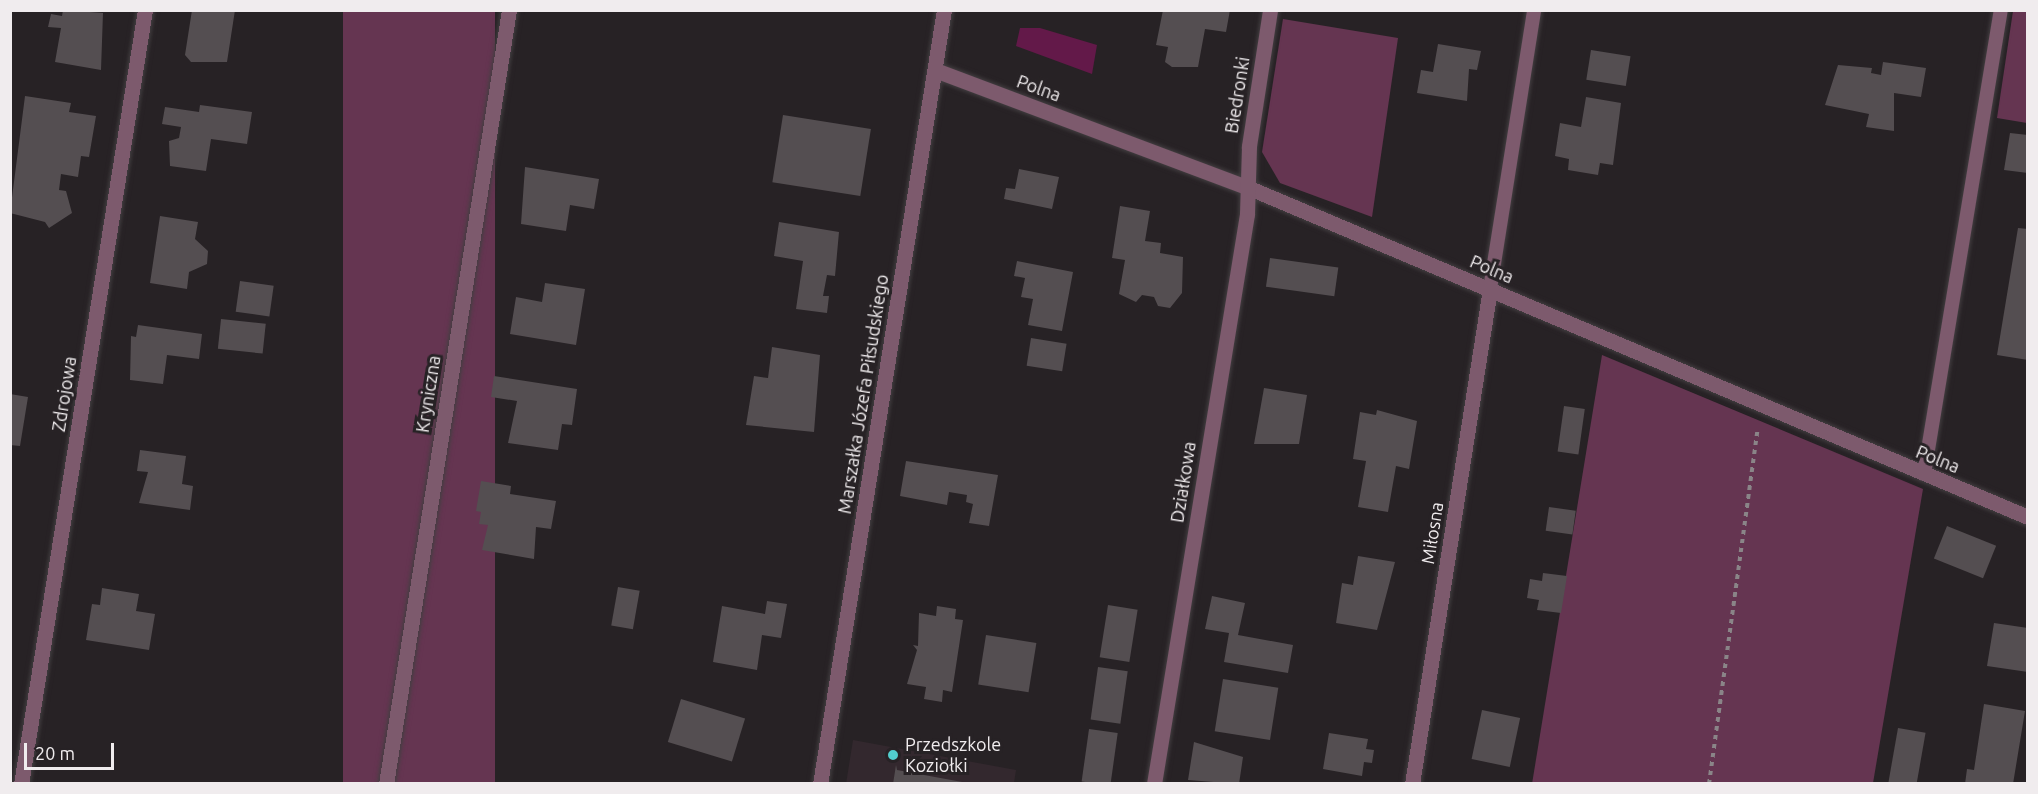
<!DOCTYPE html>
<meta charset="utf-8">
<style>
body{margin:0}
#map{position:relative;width:2038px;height:794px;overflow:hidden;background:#272225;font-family:Ubuntu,sans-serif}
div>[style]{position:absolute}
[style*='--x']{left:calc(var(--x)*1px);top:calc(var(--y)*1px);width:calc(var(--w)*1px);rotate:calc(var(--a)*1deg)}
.built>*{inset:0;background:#33282e}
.green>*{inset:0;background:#653551;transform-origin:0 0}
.water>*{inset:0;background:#631949}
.building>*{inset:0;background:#544e51;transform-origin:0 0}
.path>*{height:4px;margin-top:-2px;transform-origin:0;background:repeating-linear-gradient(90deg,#8a8588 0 4.5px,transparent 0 9px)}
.roads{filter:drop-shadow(0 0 2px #433e41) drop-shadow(0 0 2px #433e41)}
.lane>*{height:14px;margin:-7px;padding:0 7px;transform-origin:7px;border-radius:7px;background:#7d5a6d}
.street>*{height:15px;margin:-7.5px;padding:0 7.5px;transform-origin:7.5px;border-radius:7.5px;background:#7d5a6d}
.dots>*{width:16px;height:16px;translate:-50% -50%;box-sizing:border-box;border:3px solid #272225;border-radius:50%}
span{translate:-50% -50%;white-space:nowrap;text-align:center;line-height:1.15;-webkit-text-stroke:6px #272225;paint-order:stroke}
.street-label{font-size:18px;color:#f0ecee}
.poi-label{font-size:18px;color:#f0ecee}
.left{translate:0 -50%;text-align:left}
.frame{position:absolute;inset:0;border:12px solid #f0ecee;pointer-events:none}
.scale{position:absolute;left:24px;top:743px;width:90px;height:27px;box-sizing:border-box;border:3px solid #f0ecee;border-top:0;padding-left:8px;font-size:18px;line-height:21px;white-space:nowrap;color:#f0ecee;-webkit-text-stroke:4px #272225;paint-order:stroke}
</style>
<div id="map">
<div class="built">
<i style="clip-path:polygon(853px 740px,1016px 770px,1014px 783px,846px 784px)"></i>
</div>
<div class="green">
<i style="left:343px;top:11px;width:152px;height:782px"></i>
<i style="clip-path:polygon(2013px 11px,2027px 11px,2027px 123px,1997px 118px)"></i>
<i style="clip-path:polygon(1283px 19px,1398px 38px,1372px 217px,1280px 183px,1262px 152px)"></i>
<i style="clip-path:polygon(1602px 355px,1923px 489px,1873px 783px,1532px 784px)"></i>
</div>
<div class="water">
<i style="clip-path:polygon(1020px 28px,1040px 28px,1097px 45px,1092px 74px,1016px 46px)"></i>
</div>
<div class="building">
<i style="clip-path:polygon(63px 10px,103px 13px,101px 70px,55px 62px,61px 28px,48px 27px,51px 14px,62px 16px)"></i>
<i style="clip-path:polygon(192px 10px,235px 10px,227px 62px,191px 62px,185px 55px)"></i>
<i style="clip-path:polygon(1163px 10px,1230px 10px,1226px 32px,1205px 29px,1198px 67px,1172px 67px,1165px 62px,1168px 47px,1156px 45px)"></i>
<i style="clip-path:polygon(1438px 44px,1481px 51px,1477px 70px,1469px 69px,1467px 101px,1417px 93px,1421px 70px,1433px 72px)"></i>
<i style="left:1591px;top:50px;width:40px;height:30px;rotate:9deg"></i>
<i style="clip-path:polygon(1883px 62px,1926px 68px,1921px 97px,1894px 93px,1894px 131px,1866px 127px,1869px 114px,1825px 105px,1838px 65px,1872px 68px,1871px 73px,1881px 75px)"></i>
<i style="clip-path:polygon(25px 96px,71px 103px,69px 112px,96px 116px,89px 157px,81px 156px,78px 177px,61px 174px,59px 190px,66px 191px,72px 213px,49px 228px,45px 222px,10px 213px)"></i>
<i style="clip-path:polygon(1586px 97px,1621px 103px,1613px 165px,1600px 163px,1598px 175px,1568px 170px,1569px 159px,1555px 156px,1560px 123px,1581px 127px)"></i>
<i style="clip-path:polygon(200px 105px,252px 112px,247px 144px,211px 139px,206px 171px,170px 166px,169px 141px,179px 138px,181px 127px,162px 124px,165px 107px,199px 112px)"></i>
<i style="left:783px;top:115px;width:89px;height:68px;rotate:9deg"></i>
<i style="clip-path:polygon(2010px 133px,2028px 135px,2028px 173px,2004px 170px)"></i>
<i style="clip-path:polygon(525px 167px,599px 179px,594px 209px,570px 205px,566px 231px,521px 224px)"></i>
<i style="clip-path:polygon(1019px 169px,1059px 177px,1052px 209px,1004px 199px,1006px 188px,1015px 189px)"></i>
<i style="clip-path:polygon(1120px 206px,1150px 211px,1145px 241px,1161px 243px,1160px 253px,1183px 257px,1182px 293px,1170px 308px,1158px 306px,1154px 297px,1142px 295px,1136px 302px,1119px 294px,1125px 260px,1112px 258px)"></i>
<i style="clip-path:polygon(160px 216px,198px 222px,195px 239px,208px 251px,207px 264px,189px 272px,187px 289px,150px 283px)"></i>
<i style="clip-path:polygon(779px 222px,839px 232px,835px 276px,827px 275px,823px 296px,829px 296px,827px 313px,796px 309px,803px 261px,774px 256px)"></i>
<i style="clip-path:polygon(2018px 228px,2028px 229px,2028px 360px,1997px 355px)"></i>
<i style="left:1270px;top:258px;width:69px;height:29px;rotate:8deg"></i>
<i style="clip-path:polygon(1017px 261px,1073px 272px,1062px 331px,1028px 325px,1033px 299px,1021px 297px,1025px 278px,1014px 276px)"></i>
<i style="left:240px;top:281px;width:34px;height:31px;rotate:8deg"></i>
<i style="clip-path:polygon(545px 283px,585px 289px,576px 345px,510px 334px,516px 297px,542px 302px)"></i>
<i style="left:221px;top:319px;width:45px;height:30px;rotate:6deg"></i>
<i style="clip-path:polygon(138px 325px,202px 334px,199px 359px,167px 355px,163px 384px,130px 380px,131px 336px,136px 337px)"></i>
<i style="left:1031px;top:338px;width:36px;height:28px;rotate:9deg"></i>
<i style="clip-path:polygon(772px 347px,820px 355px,814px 432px,746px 425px,754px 376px,768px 378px)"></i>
<i style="clip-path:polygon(494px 376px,577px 389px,572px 425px,562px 424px,558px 450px,508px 443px,517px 401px,491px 397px)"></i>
<i style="clip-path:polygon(1264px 388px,1307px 395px,1299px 444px,1254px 444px)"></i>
<i style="clip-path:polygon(10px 394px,28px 397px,20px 446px,10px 445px)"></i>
<i style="left:1564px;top:406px;width:21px;height:46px;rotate:8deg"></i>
<i style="clip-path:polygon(1377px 410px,1417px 421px,1409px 469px,1396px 466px,1388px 512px,1358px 507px,1366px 461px,1353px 459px,1360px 412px,1376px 415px)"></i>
<i style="clip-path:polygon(140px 450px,186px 456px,182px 484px,193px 486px,190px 510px,139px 503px,148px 472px,137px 471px)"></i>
<i style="clip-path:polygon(906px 461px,998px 475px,989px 526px,969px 523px,973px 504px,966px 502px,967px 495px,949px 492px,947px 505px,900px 496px)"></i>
<i style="clip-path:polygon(481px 481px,511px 486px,510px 494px,556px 501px,551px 529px,536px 527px,534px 559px,482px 550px,488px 525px,479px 524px,481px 512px,476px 511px)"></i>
<i style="left:1549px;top:507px;width:27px;height:24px;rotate:8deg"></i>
<i style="left:1947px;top:526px;width:53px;height:35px;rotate:22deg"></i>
<i style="clip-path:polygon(1358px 556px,1395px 562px,1377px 630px,1336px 623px,1342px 583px,1353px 585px)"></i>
<i style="clip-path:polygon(1543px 573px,1567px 576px,1561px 613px,1537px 610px,1539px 600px,1527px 598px,1530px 579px,1542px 581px)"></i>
<i style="left:618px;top:587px;width:22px;height:39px;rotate:10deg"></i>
<i style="clip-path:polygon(102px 588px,139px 594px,136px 611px,155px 614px,149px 650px,86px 640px,92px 604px,100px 605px)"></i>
<i style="clip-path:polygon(1212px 596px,1245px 603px,1238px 635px,1293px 645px,1288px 673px,1224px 662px,1229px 633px,1205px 629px)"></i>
<i style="clip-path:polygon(767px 601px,787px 604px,781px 638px,762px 635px,757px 670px,713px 662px,722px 606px,765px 614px)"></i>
<i style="left:1108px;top:605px;width:30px;height:53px;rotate:9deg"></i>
<i style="clip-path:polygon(937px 606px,956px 609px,955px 619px,963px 620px,952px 692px,943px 690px,942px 702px,924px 699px,926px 687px,907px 684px,917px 650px,913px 645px,918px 646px,919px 613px,936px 616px)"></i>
<i style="clip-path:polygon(1994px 623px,2028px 628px,2028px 672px,1987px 666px)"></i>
<i style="left:986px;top:635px;width:51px;height:50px;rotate:9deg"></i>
<i style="left:1098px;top:667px;width:30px;height:53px;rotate:8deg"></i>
<i style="left:1223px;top:679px;width:56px;height:53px;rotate:9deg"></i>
<i style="left:681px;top:699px;width:67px;height:45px;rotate:17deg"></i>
<i style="clip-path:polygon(1984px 704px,2025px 711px,2013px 784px,1965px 784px,1967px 769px,1974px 770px)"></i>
<i style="left:1482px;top:710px;width:39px;height:50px;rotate:12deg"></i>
<i style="left:1898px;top:728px;width:28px;height:57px;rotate:10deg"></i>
<i style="left:1089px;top:729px;width:29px;height:53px;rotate:8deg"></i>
<i style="clip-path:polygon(1329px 733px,1368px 739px,1366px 749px,1374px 750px,1372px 763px,1364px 762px,1362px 776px,1323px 769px)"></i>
<i style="clip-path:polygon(1194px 742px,1243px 757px,1239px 784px,1188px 780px)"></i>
<i style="clip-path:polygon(896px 765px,897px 770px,973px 784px,893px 784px)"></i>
</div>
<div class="path">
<i style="--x:1709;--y:784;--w:359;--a:-82.2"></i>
</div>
<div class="roads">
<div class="lane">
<i style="--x:1490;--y:289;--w:282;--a:-81"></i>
<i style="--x:1924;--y:474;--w:470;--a:-80.6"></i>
</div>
<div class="street">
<i style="--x:935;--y:70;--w:333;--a:20.6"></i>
<i style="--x:1247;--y:187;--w:848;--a:22.91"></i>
<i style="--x:21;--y:784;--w:784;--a:-80.9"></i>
<i style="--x:386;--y:784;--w:784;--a:-80.97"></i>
<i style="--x:820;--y:784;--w:784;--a:-80.9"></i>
<i style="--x:1154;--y:784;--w:578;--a:-80.73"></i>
<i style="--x:1247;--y:214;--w:68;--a:-88.3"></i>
<i style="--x:1249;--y:146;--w:138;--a:-81.2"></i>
<i style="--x:1412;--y:784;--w:501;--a:-81.05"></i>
</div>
</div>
<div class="dots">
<i style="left:893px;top:755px;background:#52cdcd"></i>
</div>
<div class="street-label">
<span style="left:1039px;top:88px;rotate:20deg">Polna</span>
<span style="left:1237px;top:95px;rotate:-81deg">Biedronki</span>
<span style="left:1492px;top:269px;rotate:23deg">Polna</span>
<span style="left:64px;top:394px;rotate:-81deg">Zdrojowa</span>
<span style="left:428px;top:394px;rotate:-81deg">Kryniczna</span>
<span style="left:863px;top:394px;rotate:-81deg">Marszałka Józefa Piłsudskiego</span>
<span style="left:1938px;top:459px;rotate:22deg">Polna</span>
<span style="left:1183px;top:482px;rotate:-81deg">Działkowa</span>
<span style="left:1432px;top:533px;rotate:-81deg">Miłosna</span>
</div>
<div class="poi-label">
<span class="left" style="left:905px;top:755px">Przedszkole<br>Koziołki</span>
</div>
<div class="frame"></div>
<div class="scale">20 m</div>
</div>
